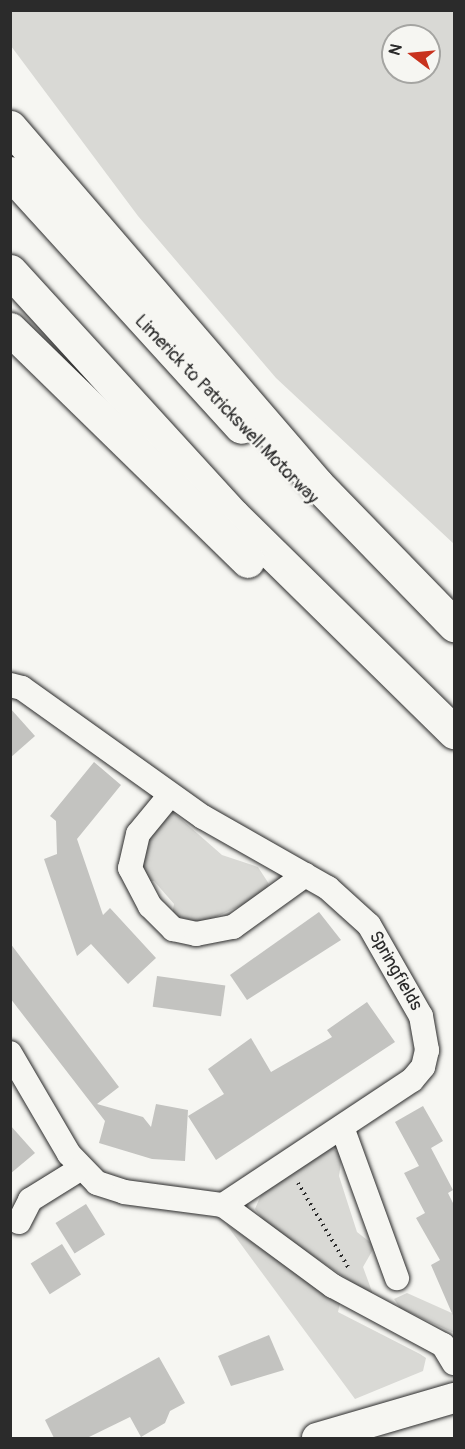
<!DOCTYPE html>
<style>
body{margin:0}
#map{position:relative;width:465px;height:1449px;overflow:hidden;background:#f6f6f2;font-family:Pangolin,sans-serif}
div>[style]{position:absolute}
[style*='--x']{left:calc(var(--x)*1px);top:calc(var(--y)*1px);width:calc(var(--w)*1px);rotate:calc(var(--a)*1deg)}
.green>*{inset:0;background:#d9d9d5}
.building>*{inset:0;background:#c3c3c0;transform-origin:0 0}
.path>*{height:4px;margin-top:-2px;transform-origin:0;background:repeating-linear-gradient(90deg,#2b2b2b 0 1.5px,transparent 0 6px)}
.roads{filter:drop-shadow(0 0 2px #2b2b2b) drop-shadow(0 0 2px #2b2b2b)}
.minor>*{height:24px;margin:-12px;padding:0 12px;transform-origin:12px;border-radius:12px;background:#f6f6f2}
.tertiary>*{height:30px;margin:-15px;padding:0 15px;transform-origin:15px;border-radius:15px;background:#f6f6f2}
.motorway>*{height:33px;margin:-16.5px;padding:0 16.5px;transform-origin:16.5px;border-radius:16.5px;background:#f6f6f2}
span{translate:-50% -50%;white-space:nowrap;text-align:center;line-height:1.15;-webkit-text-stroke:5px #f6f6f2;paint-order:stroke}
.street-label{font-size:18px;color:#2b2b2b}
.frame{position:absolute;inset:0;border:12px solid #2b2b2b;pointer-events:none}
.north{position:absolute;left:381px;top:24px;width:60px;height:60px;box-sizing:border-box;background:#f6f6f2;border:2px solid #a5a5a2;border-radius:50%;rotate:286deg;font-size:16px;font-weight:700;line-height:24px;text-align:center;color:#2b2b2b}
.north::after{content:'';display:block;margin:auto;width:21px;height:27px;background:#c8321e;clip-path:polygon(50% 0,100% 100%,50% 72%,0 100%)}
</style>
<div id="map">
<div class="green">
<i style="clip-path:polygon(evenodd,11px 10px,454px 11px,454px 544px,276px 378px,138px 216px,11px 46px,11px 10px,393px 36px,429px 36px,429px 72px,393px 72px,393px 36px)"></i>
<i style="clip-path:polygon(173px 812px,222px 855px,258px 867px,269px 884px,262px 896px,202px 923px,172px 915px,174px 904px,154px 881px,143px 882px,141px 854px,147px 834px)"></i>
<i style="clip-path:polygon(331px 1147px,342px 1155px,339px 1176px,357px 1232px,375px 1246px,363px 1267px,374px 1297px,267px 1225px,255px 1209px,263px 1190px)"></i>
<i style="clip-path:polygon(226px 1224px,340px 1303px,338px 1312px,420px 1354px,426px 1358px,423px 1371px,355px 1399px)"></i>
<i style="clip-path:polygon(407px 1293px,454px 1314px,454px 1333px,400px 1308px,394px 1299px)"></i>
</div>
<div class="building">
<i style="clip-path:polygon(10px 708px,35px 736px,10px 758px)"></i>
<i style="clip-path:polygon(94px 762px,121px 785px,77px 839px,103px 915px,110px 908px,156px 958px,128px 984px,91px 944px,77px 956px,44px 859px,57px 854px,56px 821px,50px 816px)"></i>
<i style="clip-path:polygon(319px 912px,341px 940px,247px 1000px,230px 975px)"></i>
<i style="clip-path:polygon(10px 943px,119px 1087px,97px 1104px,143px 1117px,151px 1127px,156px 1104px,188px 1110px,185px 1161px,152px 1159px,99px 1143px,105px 1121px,10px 998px)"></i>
<i style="left:157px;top:976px;width:69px;height:31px;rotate:8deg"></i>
<i style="clip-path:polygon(367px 1002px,395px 1042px,216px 1160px,188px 1116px,224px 1094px,208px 1069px,251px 1038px,271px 1072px,332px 1037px,327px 1030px)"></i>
<i style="clip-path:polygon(423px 1106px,443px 1141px,431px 1148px,453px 1190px,448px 1193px,454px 1205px,454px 1318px,431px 1265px,440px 1260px,416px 1218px,425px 1213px,404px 1173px,419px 1166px,395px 1122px)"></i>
<i style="clip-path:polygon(10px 1125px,35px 1153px,10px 1174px)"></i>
<i style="left:86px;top:1204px;width:36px;height:36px;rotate:58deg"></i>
<i style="left:62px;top:1244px;width:36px;height:37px;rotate:58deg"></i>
<i style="clip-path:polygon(269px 1335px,284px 1370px,231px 1386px,218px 1356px)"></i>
<i style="clip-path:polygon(159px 1357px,185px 1403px,170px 1411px,165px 1423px,141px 1437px,130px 1417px,87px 1438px,54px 1438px,45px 1420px)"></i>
</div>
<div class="path">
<i style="--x:298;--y:1183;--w:98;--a:59.2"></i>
</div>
<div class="roads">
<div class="minor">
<i style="--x:10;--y:685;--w:12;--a:14"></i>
<i style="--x:22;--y:688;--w:222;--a:35.5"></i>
<i style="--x:203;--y:817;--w:144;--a:29.6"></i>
<i style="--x:328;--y:888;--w:55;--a:42.1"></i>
<i style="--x:369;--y:925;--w:105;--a:60.3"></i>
<i style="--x:421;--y:1016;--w:35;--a:80"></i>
<i style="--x:427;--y:1050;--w:17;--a:103"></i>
<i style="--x:423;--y:1067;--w:17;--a:130"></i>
<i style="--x:412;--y:1080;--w:227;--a:146.5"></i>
<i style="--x:170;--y:795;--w:50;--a:129.4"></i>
<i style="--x:138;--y:834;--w:35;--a:103"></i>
<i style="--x:130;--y:868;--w:43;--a:62.2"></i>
<i style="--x:150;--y:906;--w:33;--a:45"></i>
<i style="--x:173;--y:929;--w:24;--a:12"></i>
<i style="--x:196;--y:934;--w:38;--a:-11"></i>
<i style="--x:233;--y:927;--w:89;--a:-35.8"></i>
<i style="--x:10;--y:1053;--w:117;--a:59.7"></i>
<i style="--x:69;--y:1154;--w:40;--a:46"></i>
<i style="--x:97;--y:1183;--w:28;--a:18"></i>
<i style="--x:124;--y:1192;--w:100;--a:7.5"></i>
<i style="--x:223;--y:1205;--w:137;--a:36.4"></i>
<i style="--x:333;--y:1286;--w:125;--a:28.2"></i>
<i style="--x:443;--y:1345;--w:21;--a:59"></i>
<i style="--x:342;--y:1127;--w:161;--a:70"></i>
<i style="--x:19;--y:1222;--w:25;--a:-63"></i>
<i style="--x:30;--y:1200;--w:59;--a:-31.8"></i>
</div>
<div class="tertiary">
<i style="--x:317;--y:1438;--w:143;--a:-16.3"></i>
</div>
<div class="motorway">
<i style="--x:10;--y:127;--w:471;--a:49.3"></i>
<i style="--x:317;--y:484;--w:197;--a:45.8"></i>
<i style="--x:10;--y:173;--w:343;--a:47.7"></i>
<i style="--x:10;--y:271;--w:331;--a:47.6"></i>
<i style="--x:233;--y:515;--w:310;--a:44.5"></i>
<i style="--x:10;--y:329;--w:332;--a:44.3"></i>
</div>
</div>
<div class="street-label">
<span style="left:226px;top:410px;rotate:46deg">Limerick to Patrickswell Motorway</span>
<span style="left:395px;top:971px;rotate:60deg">Springfields</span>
</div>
<div class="frame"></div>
<div class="north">N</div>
</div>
